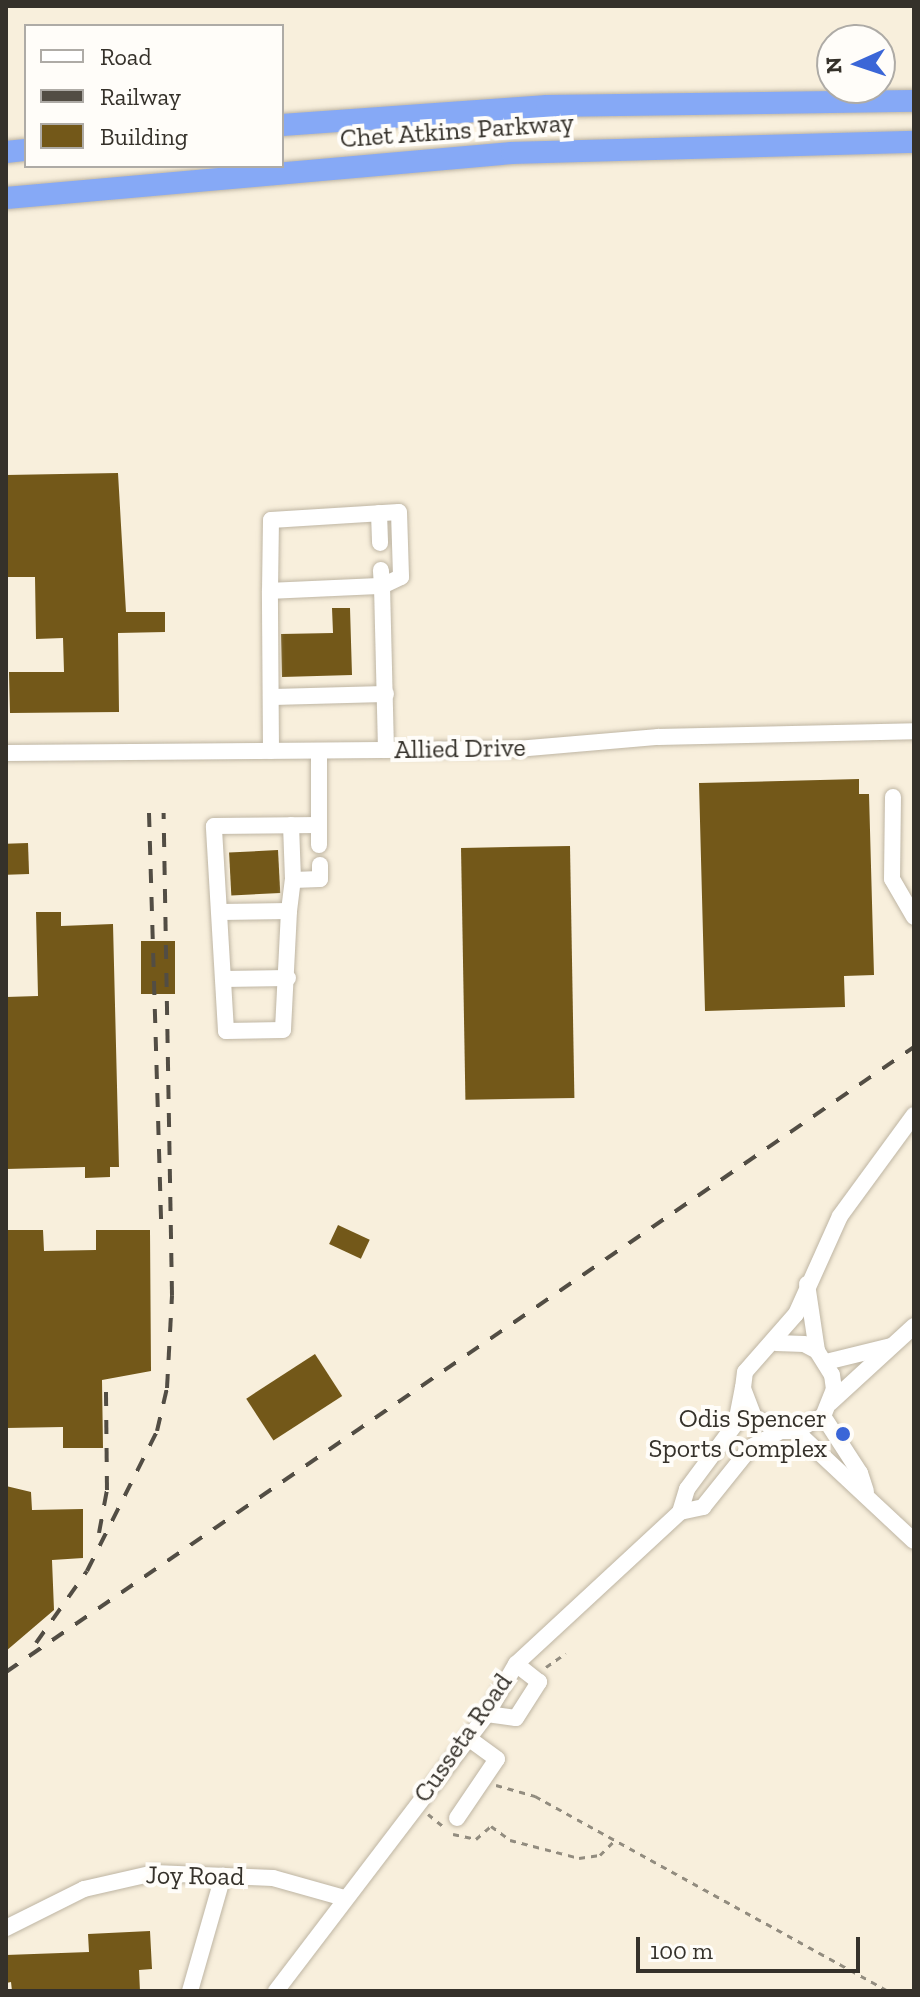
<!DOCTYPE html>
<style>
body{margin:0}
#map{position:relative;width:920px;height:1997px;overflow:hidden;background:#f8efdc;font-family:"Zilla Slab",serif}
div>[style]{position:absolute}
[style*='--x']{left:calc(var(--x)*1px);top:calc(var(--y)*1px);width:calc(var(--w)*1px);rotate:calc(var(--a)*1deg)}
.building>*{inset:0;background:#735819;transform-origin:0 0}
.path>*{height:3px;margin-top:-1.5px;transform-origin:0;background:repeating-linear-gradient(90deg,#928c7f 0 6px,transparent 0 12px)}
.roads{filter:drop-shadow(0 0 2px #beb5a3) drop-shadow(0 0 2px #beb5a3)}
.minor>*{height:16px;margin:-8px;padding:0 8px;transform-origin:8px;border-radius:8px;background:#fff}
.highway>*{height:22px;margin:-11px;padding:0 11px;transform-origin:11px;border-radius:11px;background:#86a9f6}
.rail>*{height:4px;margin-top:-2px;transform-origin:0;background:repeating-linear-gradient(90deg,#524d44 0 14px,transparent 0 28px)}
.dots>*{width:22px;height:22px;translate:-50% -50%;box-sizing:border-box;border:4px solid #fffdf9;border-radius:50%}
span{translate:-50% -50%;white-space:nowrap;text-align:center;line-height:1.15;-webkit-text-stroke:8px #fffdf9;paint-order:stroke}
.street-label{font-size:26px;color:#35312a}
.poi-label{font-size:26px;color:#35312a}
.right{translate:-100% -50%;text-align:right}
.frame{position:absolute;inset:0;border:8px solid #35312a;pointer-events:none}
.legend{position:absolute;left:24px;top:24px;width:260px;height:144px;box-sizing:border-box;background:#fffdf9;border:2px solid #aeaba6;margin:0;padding:10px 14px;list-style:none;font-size:24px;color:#35312a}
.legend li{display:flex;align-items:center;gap:16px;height:40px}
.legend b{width:40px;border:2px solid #aeaba6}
.north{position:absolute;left:816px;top:24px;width:80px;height:80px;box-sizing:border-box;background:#fffdf9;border:2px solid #aeaba6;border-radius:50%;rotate:267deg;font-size:22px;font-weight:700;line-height:32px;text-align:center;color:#35312a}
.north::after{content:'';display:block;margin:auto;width:28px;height:36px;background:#3b66d7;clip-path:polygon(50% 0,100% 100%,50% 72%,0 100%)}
.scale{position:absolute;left:636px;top:1937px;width:224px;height:36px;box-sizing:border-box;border:4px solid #35312a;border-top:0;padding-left:10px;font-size:24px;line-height:28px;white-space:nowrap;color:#35312a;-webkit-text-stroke:6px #fffdf9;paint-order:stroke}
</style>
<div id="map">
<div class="building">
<i style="clip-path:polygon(118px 473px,126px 612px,165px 612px,165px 632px,118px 633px,119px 712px,10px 713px,9px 672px,64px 672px,63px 638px,36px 639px,35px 577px,6px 577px,6px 475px)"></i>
<i style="clip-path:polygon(332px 608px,350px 608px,352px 675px,282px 677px,281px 634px,333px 633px)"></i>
<i style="clip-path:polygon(859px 779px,859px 794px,869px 794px,874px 975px,844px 976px,845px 1007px,705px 1011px,699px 783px)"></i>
<i style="left:28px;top:843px;width:31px;height:22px;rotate:88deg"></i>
<i style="left:570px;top:846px;width:252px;height:109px;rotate:89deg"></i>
<i style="left:278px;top:850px;width:43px;height:49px;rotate:87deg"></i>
<i style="clip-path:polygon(36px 912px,61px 912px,61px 926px,113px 924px,119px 1167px,110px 1167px,110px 1177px,85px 1178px,85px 1167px,6px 1169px,6px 997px,38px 996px)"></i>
<i style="left:141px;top:941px;width:34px;height:53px"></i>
<i style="left:338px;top:1225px;width:35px;height:21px;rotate:25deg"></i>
<i style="clip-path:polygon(6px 1230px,43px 1230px,44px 1251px,96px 1250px,96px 1230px,150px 1230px,151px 1371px,102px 1380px,103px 1448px,63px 1448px,63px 1427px,6px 1428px)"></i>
<i style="left:315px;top:1354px;width:50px;height:82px;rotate:57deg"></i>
<i style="clip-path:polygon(6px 1486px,31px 1492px,32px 1510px,83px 1509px,83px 1558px,52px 1560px,54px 1610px,6px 1651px)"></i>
<i style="clip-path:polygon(150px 1931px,152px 1969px,139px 1970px,140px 1991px,12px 1991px,11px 1982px,6px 1983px,6px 1955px,89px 1952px,88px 1934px)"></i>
</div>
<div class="path">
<i style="--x:546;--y:1667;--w:24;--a:-35"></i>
<i style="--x:496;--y:1785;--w:41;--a:15.8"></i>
<i style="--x:535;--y:1796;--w:403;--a:28.9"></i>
<i style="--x:428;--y:1814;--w:21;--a:39"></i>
<i style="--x:453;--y:1834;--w:24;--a:12"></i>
<i style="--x:476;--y:1839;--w:20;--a:-41"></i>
<i style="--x:491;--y:1826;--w:24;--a:36"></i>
<i style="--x:510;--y:1840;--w:71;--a:14.6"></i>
<i style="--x:579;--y:1858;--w:21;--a:-8"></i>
<i style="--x:600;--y:1855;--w:20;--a:-45"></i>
</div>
<div class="roads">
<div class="minor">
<i style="--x:379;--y:513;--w:30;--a:88"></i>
<i style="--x:270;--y:591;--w:71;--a:-89.2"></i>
<i style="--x:271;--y:520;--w:128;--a:-3.6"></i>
<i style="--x:399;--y:512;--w:65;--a:88.2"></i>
<i style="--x:401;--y:577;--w:21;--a:155"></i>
<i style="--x:382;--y:586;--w:16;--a:-94"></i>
<i style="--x:272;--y:697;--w:114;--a:-1.5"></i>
<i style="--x:271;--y:751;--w:160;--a:-90.4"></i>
<i style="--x:270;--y:591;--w:112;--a:-2.6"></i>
<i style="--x:382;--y:586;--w:164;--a:88.6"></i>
<i style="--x:6;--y:753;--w:511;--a:-0.45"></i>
<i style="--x:517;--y:749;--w:142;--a:-4.9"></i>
<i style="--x:658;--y:737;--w:256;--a:-1.3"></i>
<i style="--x:893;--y:797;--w:82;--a:90.7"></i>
<i style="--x:892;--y:879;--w:44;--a:59.9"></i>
<i style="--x:291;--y:825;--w:55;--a:87.9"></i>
<i style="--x:293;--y:880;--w:27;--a:-2"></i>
<i style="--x:320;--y:879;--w:14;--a:-90"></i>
<i style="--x:319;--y:825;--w:20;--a:90"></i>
<i style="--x:289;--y:911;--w:31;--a:-83"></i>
<i style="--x:221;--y:912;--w:68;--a:-0.8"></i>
<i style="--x:289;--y:911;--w:119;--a:92.9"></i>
<i style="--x:283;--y:1030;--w:57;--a:179"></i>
<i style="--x:226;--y:1031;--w:205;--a:-93.4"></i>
<i style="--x:214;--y:826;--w:105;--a:-0.5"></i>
<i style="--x:319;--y:825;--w:74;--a:-90"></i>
<i style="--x:224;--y:979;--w:64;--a:-0.9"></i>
<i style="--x:807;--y:1284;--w:68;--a:81.5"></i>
<i style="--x:776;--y:1343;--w:28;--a:2"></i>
<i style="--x:804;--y:1344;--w:15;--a:28"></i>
<i style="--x:817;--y:1351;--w:28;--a:58"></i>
<i style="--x:832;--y:1375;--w:14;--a:82"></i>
<i style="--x:834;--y:1389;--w:29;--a:112"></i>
<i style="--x:823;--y:1416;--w:31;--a:151"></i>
<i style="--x:796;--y:1431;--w:15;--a:180"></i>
<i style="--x:781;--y:1431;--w:30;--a:-153"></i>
<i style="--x:754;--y:1417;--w:31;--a:-111"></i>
<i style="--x:743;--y:1388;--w:16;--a:-83"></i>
<i style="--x:745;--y:1372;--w:77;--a:-48.7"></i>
<i style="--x:796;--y:1314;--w:107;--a:-65.8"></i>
<i style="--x:840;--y:1216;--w:125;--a:-53.8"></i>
<i style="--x:826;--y:1362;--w:67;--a:-13.8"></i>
<i style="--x:830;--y:1403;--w:114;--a:-42.5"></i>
<i style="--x:823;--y:1416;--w:68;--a:57"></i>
<i style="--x:860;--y:1473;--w:19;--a:72"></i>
<i style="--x:796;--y:1431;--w:161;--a:43"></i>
<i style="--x:680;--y:1512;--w:24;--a:-12"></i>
<i style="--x:703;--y:1507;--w:77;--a:-51.3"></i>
<i style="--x:751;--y:1447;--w:34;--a:-28"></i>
<i style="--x:487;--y:1714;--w:29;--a:8"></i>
<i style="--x:516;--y:1718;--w:43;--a:-57.4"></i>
<i style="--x:539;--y:1682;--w:29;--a:-142"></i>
<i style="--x:457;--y:1818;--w:71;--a:-55.9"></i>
<i style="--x:497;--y:1759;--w:36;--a:-144"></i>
<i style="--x:6;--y:1928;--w:87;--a:-26.6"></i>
<i style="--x:84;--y:1889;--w:72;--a:-12.9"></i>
<i style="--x:154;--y:1873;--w:119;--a:2.4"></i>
<i style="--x:273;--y:1878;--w:74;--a:15.7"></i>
<i style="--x:190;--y:1991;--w:120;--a:-74"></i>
<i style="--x:276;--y:1991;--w:348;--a:-52.7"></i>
<i style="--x:487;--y:1714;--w:58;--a:-59.9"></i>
<i style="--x:516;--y:1664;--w:224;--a:-42.8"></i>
<i style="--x:680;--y:1512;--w:24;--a:-73"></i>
<i style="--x:687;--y:1489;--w:82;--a:-53.4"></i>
<i style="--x:736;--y:1423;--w:36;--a:-79"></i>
</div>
<div class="highway">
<i style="--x:282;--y:125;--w:266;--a:-4.1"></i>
<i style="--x:547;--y:106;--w:367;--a:-0.8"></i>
<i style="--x:6;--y:152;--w:20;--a:-6"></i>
<i style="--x:6;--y:198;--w:508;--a:-5.08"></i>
<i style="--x:512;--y:153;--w:402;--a:-1.6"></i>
</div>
</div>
<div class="rail">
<i style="--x:149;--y:813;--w:411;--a:88.3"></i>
<i style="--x:99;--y:1533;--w:44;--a:-79.5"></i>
<i style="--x:107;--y:1490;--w:104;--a:-90.6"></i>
<i style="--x:36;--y:1643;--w:88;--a:-54.7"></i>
<i style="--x:87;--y:1571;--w:157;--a:-63.4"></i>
<i style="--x:157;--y:1431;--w:44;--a:-76.9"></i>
<i style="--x:167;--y:1388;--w:93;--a:-86.9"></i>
<i style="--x:172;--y:1295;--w:482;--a:-91"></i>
<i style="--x:6;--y:1672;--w:1102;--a:-34.54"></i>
</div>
<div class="dots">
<i style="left:843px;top:1434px;background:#3b66d7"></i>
</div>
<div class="street-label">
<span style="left:457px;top:131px;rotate:-4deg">Chet Atkins Parkway</span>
<span style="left:460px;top:749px;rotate:-1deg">Allied Drive</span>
<span style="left:463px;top:1738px;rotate:-55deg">Cusseta Road</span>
<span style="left:195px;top:1876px;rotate:1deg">Joy Road</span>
</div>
<div class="poi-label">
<span class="right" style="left:827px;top:1434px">Odis Spencer<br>Sports Complex</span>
</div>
<div class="frame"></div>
<ul class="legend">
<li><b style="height:10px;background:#fff"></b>Road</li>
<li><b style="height:10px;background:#524d44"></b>Railway</li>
<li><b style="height:22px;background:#735819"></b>Building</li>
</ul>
<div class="north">N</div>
<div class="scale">100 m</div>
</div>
